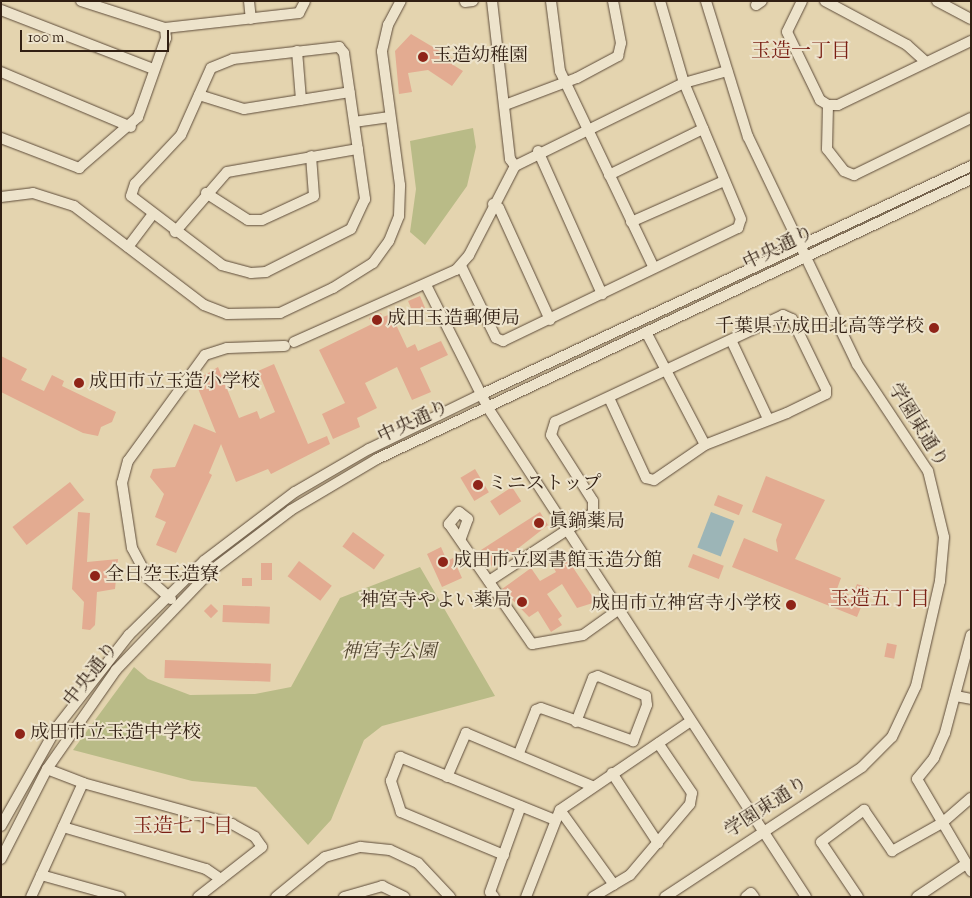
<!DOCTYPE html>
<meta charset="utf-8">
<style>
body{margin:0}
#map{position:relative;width:972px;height:898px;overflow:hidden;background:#e4d4af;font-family:"Sorts Mill Goudy","Noto Serif JP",serif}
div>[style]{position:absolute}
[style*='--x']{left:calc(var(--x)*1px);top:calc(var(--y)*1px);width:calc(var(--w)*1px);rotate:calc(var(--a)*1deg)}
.green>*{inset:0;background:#b9bb87}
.water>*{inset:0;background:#9cb5b7;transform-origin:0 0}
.building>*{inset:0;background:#e3ab91;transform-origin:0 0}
.roads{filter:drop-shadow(0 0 1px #5e4c3a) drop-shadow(0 0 1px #5e4c3a)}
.minor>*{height:10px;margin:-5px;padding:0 5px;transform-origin:5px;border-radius:5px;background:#ede3cb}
.dots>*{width:14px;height:14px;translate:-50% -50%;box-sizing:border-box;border:2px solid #ede3cb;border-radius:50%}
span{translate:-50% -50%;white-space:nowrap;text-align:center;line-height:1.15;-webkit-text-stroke:4px #ede3cb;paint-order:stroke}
.poi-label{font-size:19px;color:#311f13}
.left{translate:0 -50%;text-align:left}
.right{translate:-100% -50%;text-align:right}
.street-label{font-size:19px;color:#311f13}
.park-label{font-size:19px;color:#534630;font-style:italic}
.neighbourhood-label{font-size:20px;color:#7a1f14}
.frame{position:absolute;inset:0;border:2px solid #311f13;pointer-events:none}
.scale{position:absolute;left:20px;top:30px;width:149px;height:22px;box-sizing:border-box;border:2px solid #311f13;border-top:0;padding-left:6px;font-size:15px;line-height:18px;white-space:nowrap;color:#311f13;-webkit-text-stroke:4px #ede3cb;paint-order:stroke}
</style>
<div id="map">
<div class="green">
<i style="clip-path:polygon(473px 128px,476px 147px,467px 186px,425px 245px,410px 232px,416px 189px,410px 141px)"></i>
<i style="clip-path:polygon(420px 567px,495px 696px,382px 726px,364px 740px,331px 820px,308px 845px,256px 787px,192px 781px,73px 750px,134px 667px,148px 679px,190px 695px,255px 694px,291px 687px,340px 598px)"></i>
</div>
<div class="water">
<i style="left:711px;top:512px;width:25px;height:38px;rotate:21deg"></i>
</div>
<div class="building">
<i style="clip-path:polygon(411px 34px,453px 59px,450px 63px,463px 71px,452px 86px,428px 70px,408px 73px,412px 92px,399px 94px,395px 51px)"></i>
<i style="left:420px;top:296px;width:13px;height:13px;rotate:67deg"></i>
<i style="clip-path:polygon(381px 313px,383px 317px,391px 314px,407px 348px,415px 344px,418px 351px,441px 341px,448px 355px,420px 368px,431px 392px,412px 400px,397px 367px,365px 383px,377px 408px,357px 418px,360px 427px,333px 439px,322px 414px,345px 403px,319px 350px,372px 324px,369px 318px)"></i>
<i style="clip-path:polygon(1px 356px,27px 369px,21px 380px,44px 391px,52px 375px,64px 381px,62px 386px,116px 412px,112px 422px,101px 427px,98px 436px,83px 433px,1px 392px)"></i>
<i style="clip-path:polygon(274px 364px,308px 444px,327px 436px,330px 444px,271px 474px,268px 469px,236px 482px,221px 444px,209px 473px,212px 475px,176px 553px,156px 545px,166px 522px,155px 517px,164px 494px,150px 477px,153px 469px,175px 467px,194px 424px,216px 433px,195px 381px,218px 367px,239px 418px,257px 411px,260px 419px,275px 412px,258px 371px)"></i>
<i style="left:475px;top:469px;width:27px;height:17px;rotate:59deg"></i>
<i style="clip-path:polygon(766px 476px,825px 500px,795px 559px,841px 578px,837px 589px,852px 596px,857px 584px,869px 588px,857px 617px,732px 567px,744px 538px,778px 552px,776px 540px,782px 524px,752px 512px)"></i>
<i style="left:70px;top:482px;width:23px;height:73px;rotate:52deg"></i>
<i style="left:512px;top:487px;width:17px;height:26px;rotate:57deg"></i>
<i style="left:718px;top:495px;width:27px;height:11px;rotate:22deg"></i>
<i style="clip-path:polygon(78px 512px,90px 513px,87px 562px,118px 559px,115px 589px,97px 592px,95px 625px,90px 630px,82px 629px,84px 602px,72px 589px)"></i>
<i style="clip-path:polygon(540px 512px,548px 525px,493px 568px,481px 550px)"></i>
<i style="left:353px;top:532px;width:39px;height:18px;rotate:36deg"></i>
<i style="clip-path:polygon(441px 547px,447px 561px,453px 558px,462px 578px,442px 587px,427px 554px)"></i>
<i style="clip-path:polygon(556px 554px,566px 557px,596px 602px,577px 608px,562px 584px,547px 594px,562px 616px,558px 619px,562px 625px,551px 632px,538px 611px,529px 617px,502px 589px,531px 568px,540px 581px,556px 572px,548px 557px)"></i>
<i style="left:693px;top:554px;width:33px;height:14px;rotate:21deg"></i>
<i style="left:299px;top:561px;width:41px;height:19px;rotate:37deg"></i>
<i style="left:261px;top:563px;width:11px;height:17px"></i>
<i style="left:242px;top:578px;width:10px;height:8px"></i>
<i style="left:211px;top:604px;width:10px;height:10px;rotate:45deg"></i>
<i style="left:223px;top:605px;width:47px;height:17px;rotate:2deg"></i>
<i style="left:887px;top:643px;width:10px;height:14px;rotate:11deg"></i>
<i style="left:165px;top:660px;width:106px;height:18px;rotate:2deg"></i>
</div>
<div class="roads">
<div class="minor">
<i style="--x:81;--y:1;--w:88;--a:17.8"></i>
<i style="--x:165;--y:28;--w:135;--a:-6.4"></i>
<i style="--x:299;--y:13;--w:13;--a:-63"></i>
<i style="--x:249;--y:1;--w:18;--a:84"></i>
<i style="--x:492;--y:1;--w:159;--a:83.5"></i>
<i style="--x:510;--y:159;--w:9;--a:54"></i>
<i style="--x:551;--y:1;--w:71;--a:82.7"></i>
<i style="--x:560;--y:71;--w:218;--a:64.5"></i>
<i style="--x:802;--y:1;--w:34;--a:116"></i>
<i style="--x:787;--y:32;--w:76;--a:64.1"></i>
<i style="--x:820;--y:100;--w:9;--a:32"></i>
<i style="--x:828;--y:105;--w:10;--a:0"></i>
<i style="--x:838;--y:105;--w:148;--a:-25.7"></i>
<i style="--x:825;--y:1;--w:93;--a:28.2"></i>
<i style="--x:907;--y:45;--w:24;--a:42"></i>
<i style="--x:937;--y:1;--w:38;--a:28"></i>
<i style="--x:465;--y:2;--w:8;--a:-7"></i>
<i style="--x:756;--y:5;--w:7;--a:-34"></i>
<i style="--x:1;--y:10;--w:163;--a:21.2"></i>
<i style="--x:339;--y:47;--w:8;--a:50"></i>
<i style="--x:344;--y:53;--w:148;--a:81.8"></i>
<i style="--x:365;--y:199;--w:33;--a:115"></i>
<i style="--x:351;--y:229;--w:95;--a:153.2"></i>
<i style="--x:266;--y:272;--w:15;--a:176"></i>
<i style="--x:251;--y:273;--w:30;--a:-165"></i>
<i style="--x:222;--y:265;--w:114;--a:-142.8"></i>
<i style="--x:131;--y:196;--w:13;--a:-72"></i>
<i style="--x:135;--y:184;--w:67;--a:-46.8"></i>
<i style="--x:181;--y:135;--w:73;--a:-65.9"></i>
<i style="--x:211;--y:68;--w:24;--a:-22"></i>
<i style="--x:233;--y:59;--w:107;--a:-6.5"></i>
<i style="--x:297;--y:51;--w:49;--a:85.3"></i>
<i style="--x:1;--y:72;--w:141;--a:22.9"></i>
<i style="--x:199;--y:95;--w:47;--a:17.3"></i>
<i style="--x:244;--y:109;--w:107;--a:-9.1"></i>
<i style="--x:505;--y:105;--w:77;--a:-20.6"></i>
<i style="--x:577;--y:78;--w:47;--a:-28.2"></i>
<i style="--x:618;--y:56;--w:13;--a:-77"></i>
<i style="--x:621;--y:43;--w:43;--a:-100.8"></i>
<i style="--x:828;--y:105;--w:44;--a:91.3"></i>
<i style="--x:827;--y:149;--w:28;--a:52"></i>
<i style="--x:844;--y:171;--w:11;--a:22"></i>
<i style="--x:854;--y:175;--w:130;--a:-26"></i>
<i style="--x:354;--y:122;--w:36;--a:-8"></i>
<i style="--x:1;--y:138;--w:84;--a:21"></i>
<i style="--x:79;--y:168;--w:78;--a:-40.8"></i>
<i style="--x:138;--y:117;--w:84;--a:-70.5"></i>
<i style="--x:166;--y:38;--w:10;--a:-96"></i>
<i style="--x:538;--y:151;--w:157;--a:65.9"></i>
<i style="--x:609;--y:175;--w:105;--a:-26.1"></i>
<i style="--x:206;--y:193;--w:50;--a:32.7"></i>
<i style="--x:248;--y:220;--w:14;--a:0"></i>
<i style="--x:262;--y:220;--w:57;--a:-24.8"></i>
<i style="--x:314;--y:196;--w:40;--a:-94.3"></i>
<i style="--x:1;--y:197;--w:32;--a:-7"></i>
<i style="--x:33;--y:193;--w:43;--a:17.6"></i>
<i style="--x:74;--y:206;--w:163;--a:37.3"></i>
<i style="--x:204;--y:305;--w:25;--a:21"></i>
<i style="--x:227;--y:314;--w:53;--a:-1.1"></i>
<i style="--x:280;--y:313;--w:59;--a:-25.3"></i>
<i style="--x:333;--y:288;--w:47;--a:-32"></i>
<i style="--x:373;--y:263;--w:27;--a:-54"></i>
<i style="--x:389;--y:241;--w:27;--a:-68"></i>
<i style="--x:399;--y:216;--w:31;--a:-88"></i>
<i style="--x:400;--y:185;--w:135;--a:-97.7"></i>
<i style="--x:382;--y:51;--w:27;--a:-77"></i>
<i style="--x:388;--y:25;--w:27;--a:-62"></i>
<i style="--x:493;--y:204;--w:7;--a:34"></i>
<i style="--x:499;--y:208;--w:123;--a:65.5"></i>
<i style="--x:631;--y:222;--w:102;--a:-23.8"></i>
<i style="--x:175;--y:232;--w:79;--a:-49.1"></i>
<i style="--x:227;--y:172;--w:133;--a:-10"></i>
<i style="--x:128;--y:247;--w:41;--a:-52.9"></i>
<i style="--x:461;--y:266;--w:80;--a:64.1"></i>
<i style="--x:496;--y:338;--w:8;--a:23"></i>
<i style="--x:503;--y:341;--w:261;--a:-25.7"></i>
<i style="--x:738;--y:228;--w:9;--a:-72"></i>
<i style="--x:741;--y:219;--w:147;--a:-112.7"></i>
<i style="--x:684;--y:83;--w:85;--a:-106.3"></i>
<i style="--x:426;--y:285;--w:138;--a:63.2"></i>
<i style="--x:488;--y:408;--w:583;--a:56.96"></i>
<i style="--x:646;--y:332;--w:127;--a:62.4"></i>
<i style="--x:294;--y:342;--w:177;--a:-24"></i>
<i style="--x:456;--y:270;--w:20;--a:-49"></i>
<i style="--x:469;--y:255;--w:100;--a:-62.7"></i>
<i style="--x:515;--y:166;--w:188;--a:-26.2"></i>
<i style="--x:684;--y:83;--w:45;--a:-15.6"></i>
<i style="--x:732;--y:342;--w:85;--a:64.9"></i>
<i style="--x:461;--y:538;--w:20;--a:-70"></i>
<i style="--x:468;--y:519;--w:11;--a:-142"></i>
<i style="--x:459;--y:512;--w:16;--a:130"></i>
<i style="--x:449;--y:524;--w:146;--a:55.3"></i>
<i style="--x:532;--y:644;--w:52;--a:-10"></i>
<i style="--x:583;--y:635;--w:43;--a:-35.5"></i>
<i style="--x:489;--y:581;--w:124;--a:-33.2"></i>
<i style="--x:593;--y:513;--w:12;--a:-90"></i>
<i style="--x:593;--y:501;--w:78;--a:-122.5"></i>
<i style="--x:551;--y:435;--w:14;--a:-73"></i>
<i style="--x:555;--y:422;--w:252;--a:-25.1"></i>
<i style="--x:783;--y:315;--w:10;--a:24"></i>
<i style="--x:792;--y:319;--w:78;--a:64.1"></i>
<i style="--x:826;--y:389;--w:5;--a:90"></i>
<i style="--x:826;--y:394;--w:43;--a:154"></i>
<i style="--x:787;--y:413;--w:88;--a:158.7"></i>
<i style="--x:705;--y:445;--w:62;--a:145.5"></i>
<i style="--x:654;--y:480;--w:8;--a:-166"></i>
<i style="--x:646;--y:478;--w:86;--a:-114.8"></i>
<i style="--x:171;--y:599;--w:31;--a:-138"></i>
<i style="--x:148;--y:578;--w:34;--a:-118"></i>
<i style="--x:132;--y:548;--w:66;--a:-98.7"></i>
<i style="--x:122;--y:483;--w:23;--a:-75"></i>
<i style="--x:128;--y:461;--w:131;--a:-54"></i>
<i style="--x:205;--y:355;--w:23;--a:-18"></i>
<i style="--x:227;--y:348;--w:58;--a:-2"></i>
<i style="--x:971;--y:635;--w:101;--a:104.9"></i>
<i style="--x:945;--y:733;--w:27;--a:114"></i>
<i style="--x:934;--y:758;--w:27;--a:129"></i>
<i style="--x:917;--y:779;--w:107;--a:59.6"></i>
<i style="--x:956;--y:696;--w:15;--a:11"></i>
<i style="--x:576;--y:722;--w:47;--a:-68.9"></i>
<i style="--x:593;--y:678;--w:5;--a:-22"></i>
<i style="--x:598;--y:676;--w:52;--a:22.6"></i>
<i style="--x:646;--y:696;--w:9;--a:84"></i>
<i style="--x:647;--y:705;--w:39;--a:111"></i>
<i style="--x:519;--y:753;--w:46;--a:-68.4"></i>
<i style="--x:536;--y:710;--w:5;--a:-22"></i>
<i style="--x:541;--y:708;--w:98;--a:19.7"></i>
<i style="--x:47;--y:769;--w:39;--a:21"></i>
<i style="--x:612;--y:773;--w:84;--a:56.7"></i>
<i style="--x:447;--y:777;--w:48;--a:-66.6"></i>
<i style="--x:466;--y:733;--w:137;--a:22.8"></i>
<i style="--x:560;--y:810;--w:92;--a:54.2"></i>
<i style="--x:1;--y:826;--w:114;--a:-60.5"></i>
<i style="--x:57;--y:727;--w:117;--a:-52"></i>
<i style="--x:129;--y:635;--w:105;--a:-44.6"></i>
<i style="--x:204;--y:561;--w:114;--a:-37.2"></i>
<i style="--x:295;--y:492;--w:86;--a:-30.2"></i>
<i style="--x:369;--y:449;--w:123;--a:-25.9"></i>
<i style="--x:480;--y:395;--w:542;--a:-25"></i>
<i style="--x:63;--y:827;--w:149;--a:16.4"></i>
<i style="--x:206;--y:869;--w:18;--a:34"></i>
<i style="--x:504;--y:855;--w:112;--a:-157.3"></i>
<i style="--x:401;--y:812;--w:33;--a:-108"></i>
<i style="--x:391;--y:781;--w:26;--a:-69"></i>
<i style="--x:400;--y:757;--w:167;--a:22.1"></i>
<i style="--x:1;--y:859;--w:101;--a:-62.9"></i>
<i style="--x:47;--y:769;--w:121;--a:-55.1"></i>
<i style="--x:116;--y:670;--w:139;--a:-46.2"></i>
<i style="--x:212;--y:570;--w:99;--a:-37.2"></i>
<i style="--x:291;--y:510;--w:100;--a:-30.7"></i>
<i style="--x:377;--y:459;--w:657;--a:-25.24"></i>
<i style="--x:41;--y:875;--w:82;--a:15.6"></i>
<i style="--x:31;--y:897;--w:125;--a:-65.5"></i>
<i style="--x:83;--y:783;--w:155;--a:15.4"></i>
<i style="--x:232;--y:824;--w:26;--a:29"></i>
<i style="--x:255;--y:837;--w:12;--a:55"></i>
<i style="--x:262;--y:847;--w:81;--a:142"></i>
<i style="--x:276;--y:897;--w:63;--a:-39.2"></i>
<i style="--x:325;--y:857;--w:37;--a:-16"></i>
<i style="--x:361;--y:847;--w:29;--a:6"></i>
<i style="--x:390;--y:850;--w:31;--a:25"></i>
<i style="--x:418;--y:863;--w:47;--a:46.7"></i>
<i style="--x:344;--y:897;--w:40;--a:-16"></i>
<i style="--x:382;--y:886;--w:25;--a:26"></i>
<i style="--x:494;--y:897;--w:6;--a:-129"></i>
<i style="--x:490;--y:892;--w:91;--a:-70.2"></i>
<i style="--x:526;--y:897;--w:93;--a:-68.7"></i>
<i style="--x:560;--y:810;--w:158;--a:-34.2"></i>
<i style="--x:593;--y:897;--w:43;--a:-30.7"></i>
<i style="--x:630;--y:875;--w:93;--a:-49.8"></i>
<i style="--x:690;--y:804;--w:11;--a:-80"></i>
<i style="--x:692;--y:793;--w:60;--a:-124.2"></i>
<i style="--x:665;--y:897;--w:236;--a:-33.4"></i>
<i style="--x:862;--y:767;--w:42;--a:-45"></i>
<i style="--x:892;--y:737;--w:56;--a:-64.8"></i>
<i style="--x:916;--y:686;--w:108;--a:-77.1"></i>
<i style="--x:940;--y:581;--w:44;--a:-84.8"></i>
<i style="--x:944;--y:537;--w:68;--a:-103.6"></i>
<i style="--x:928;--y:471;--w:128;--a:-123.6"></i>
<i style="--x:857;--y:364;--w:252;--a:-115.6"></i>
<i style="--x:748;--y:137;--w:142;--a:-107.2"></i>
<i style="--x:746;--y:897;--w:6;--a:-39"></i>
<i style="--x:751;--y:893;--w:5;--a:53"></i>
<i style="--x:858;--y:897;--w:66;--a:-123.9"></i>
<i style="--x:821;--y:842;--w:54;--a:-36.7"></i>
<i style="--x:864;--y:810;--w:50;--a:55.7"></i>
<i style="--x:892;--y:851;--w:57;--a:-29.2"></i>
<i style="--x:942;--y:823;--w:38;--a:-41"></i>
<i style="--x:917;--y:897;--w:59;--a:-34"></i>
</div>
</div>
<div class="dots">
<i style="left:423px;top:57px;background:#8f2418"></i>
<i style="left:377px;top:320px;background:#8f2418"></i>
<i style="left:934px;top:328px;background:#8f2418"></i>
<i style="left:79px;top:383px;background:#8f2418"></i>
<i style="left:478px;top:485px;background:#8f2418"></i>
<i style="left:539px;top:523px;background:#8f2418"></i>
<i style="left:443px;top:562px;background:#8f2418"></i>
<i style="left:95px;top:576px;background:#8f2418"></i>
<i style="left:522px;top:602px;background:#8f2418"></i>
<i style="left:791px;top:605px;background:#8f2418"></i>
<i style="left:20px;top:734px;background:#8f2418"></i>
</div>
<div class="poi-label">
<span class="left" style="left:433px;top:57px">玉造幼稚園</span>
<span class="left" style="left:387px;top:320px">成田玉造郵便局</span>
<span class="right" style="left:924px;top:328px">千葉県立成田北高等学校</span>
<span class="left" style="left:89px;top:383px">成田市立玉造小学校</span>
<span class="left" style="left:488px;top:485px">ミニストップ</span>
<span class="left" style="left:549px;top:523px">眞鍋薬局</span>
<span class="left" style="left:453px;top:562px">成田市立図書館玉造分館</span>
<span class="left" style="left:105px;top:576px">全日空玉造寮</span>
<span class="right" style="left:512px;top:602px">神宮寺やよい薬局</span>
<span class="right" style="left:781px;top:605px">成田市立神宮寺小学校</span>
<span class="left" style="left:30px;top:734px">成田市立玉造中学校</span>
</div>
<div class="street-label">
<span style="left:779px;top:249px;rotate:-26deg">中央通り</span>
<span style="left:414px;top:423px;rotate:-25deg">中央通り</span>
<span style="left:917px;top:426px;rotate:58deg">学園東通り</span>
<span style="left:92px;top:675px;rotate:-52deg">中央通り</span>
<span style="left:767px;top:808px;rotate:-33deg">学園東通り</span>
</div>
<div class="park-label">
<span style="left:389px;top:653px">神宮寺公園</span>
</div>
<div class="neighbourhood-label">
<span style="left:801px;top:52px">玉造一丁目</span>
<span style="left:880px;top:600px">玉造五丁目</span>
<span style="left:183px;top:827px">玉造七丁目</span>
</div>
<div class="frame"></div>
<div class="scale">100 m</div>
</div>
